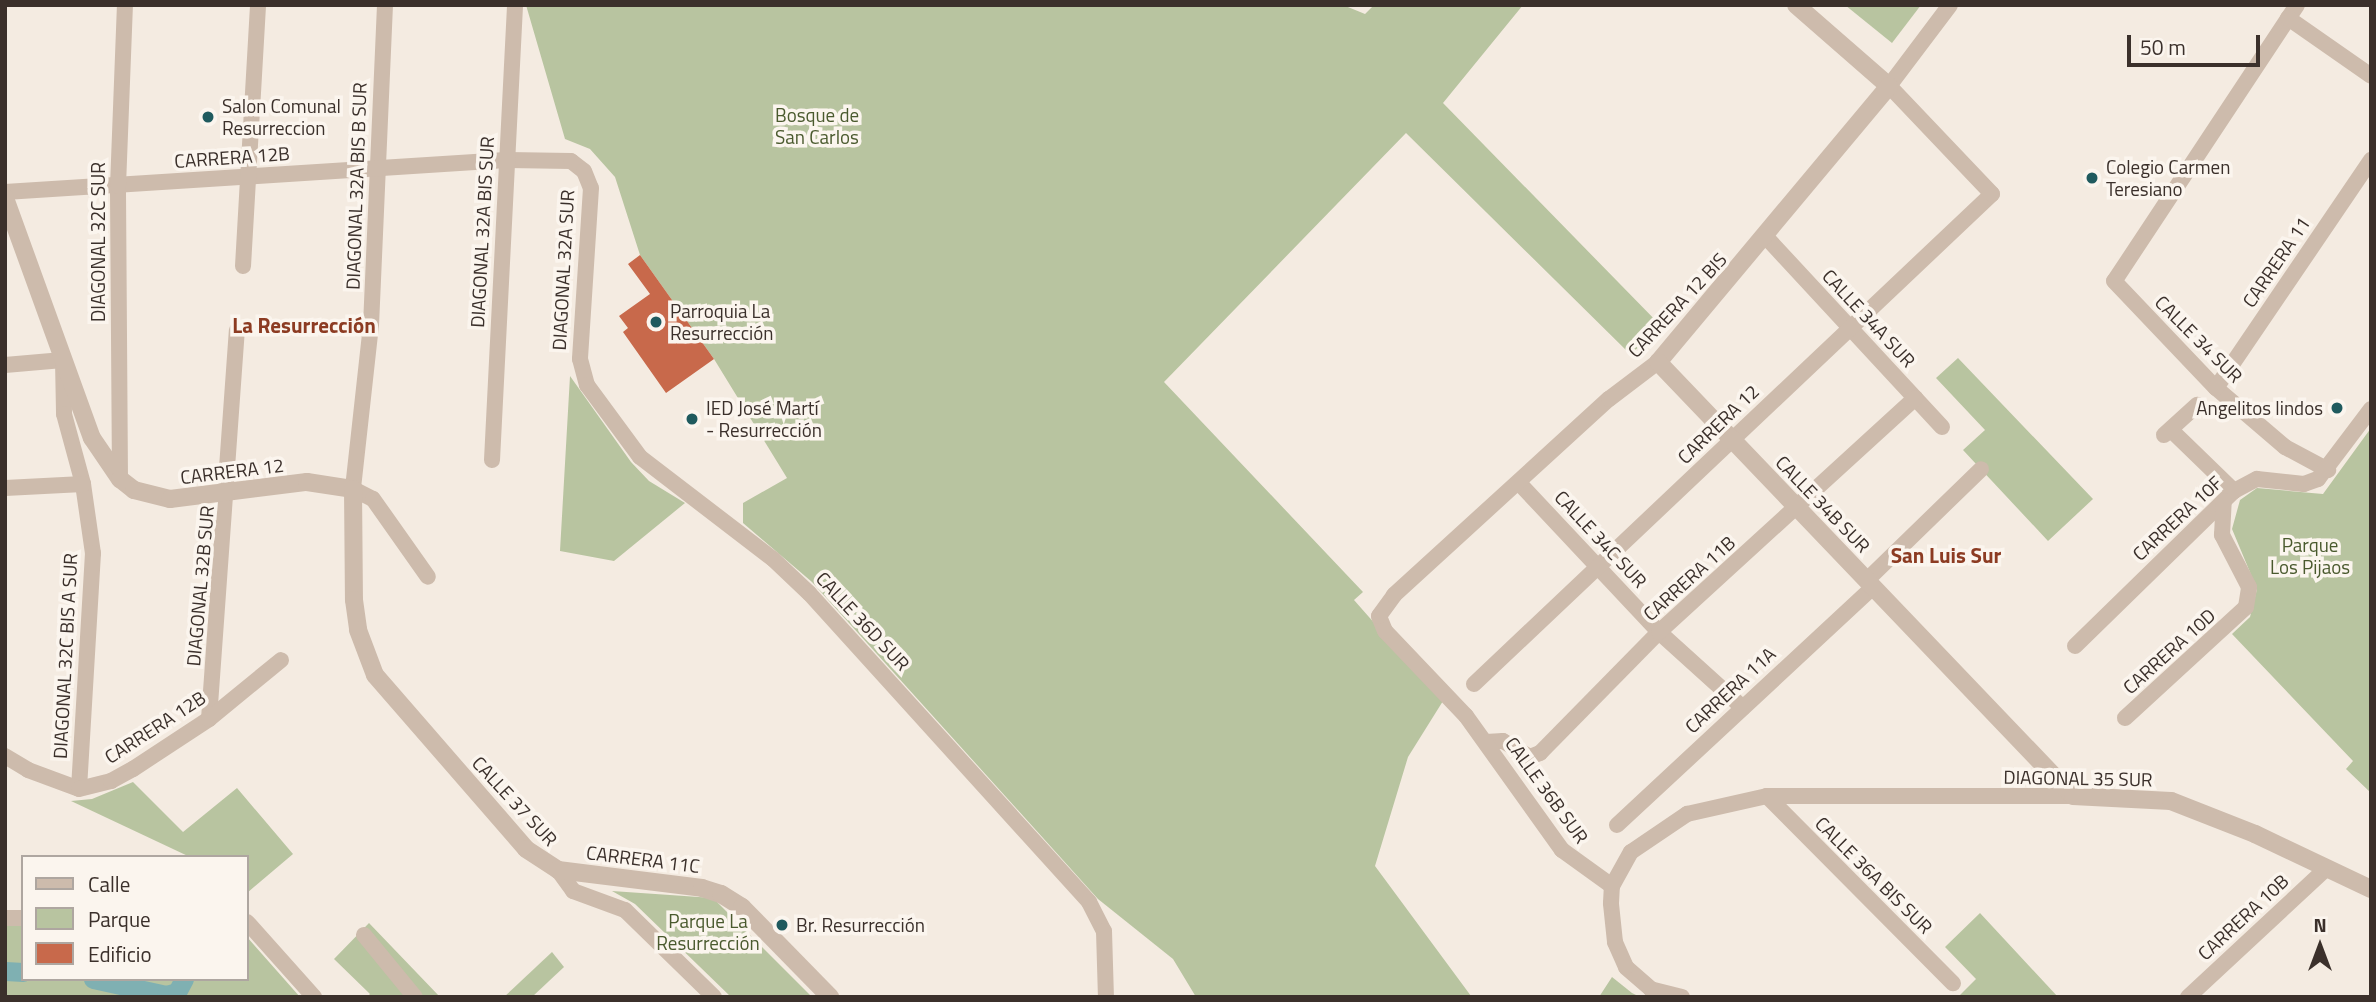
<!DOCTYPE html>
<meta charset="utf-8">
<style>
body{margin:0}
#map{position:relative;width:2376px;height:1002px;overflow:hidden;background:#f4ebe1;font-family:"Titillium Web",sans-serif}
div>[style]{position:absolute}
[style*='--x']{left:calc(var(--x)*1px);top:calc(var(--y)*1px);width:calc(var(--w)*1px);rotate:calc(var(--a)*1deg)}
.green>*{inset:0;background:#b8c4a0}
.canal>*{height:19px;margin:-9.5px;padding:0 9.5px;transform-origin:9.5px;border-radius:9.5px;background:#7fb0b2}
.building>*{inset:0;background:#c8694b}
.minor>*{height:16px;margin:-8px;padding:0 8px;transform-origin:8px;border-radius:8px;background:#cdbbac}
.tertiary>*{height:18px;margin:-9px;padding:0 9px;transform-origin:9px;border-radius:9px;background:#cdbbac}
.dots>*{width:19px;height:19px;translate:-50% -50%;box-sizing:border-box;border:4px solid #fbf5ee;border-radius:50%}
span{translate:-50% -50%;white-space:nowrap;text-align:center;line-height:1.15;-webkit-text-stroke:7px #fbf5ee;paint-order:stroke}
.poi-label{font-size:19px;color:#3b302b}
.left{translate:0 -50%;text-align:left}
.right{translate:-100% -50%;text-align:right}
.park-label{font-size:19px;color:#4a5a2e}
.street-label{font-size:19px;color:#3b302b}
.neighbourhood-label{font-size:21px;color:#8c3b22;font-weight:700}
.frame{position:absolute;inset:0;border:7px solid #3b302b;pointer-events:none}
.legend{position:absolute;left:21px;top:855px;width:228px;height:126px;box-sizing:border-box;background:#fbf5ee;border:2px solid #aea6a0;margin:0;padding:9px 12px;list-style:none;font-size:21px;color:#3b302b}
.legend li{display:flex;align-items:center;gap:14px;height:35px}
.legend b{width:35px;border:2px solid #aea6a0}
.north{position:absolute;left:2285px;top:911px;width:70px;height:70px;-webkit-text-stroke:5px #fbf5ee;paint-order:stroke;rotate:0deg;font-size:19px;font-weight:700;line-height:28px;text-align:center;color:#3b302b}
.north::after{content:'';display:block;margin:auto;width:24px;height:32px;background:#3b302b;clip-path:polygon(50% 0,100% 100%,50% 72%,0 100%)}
.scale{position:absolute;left:2127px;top:35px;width:133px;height:32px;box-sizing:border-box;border:4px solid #3b302b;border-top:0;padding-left:9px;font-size:21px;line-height:24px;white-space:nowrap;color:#3b302b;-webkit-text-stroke:5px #fbf5ee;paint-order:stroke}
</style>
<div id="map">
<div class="green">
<i style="clip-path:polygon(526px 5px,1343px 5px,1365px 14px,1374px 5px,1523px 5px,1443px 103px,1663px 328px,1630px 354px,1406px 133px,1164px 382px,1363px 592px,1354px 600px,1443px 701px,1408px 757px,1375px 866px,1471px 996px,1479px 997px,1196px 997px,1173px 959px,1098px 899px,812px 582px,743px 523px,743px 503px,787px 478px,714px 359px,640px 255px,615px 177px,590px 149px,565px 139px)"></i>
<i style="clip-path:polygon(1845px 5px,1921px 5px,1892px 43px)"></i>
<i style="clip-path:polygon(1958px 358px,2093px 499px,2048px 541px,1963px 450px,1985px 430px,1936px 378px)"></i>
<i style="clip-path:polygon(570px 376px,631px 462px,649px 481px,685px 503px,614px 561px,560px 551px)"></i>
<i style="clip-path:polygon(2371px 428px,2371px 793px,2346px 769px,2353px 761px,2232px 634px,2250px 617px,2257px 589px,2232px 529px,2240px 500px,2257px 488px,2323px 494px)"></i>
<i style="clip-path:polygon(133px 782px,183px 832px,237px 788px,293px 854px,247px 893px,247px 857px,190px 857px,71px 801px,92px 799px)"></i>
<i style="clip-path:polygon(612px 891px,713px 898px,812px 997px,731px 997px,635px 904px)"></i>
<i style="clip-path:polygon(1980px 913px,2058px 997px,1958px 997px,1976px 979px,1945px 947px)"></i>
<i style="clip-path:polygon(369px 923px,440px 997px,367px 997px,370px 994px,334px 959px)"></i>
<i style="clip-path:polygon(5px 924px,23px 924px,23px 979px,247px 979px,247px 937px,300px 997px,5px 997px)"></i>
<i style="clip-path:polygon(552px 952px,564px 967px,532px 997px,504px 997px)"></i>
<i style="clip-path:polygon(1612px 977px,1632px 993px,1640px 997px,1599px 997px)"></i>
</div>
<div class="canal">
<i style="--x:5;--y:971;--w:18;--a:3"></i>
<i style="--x:93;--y:979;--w:75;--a:12.4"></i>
<i style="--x:166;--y:995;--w:11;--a:-15"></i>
<i style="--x:177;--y:992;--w:15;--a:-62"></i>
</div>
<div class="building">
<i style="clip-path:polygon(640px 255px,714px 359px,666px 393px,623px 332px,628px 328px,619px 316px,650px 294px,628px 264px)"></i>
</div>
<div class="minor">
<i style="--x:385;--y:5;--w:320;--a:92.5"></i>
<i style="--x:371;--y:325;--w:165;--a:96.3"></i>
<i style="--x:353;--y:489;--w:22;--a:27"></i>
<i style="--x:373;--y:499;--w:95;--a:54.8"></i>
<i style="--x:2297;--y:5;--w:331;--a:123.5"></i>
<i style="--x:2114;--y:281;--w:148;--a:46.4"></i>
<i style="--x:2216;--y:388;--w:91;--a:40.5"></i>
<i style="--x:2285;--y:447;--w:49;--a:28.1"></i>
<i style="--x:2288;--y:18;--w:101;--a:34.9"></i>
<i style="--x:5;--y:192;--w:502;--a:-3.65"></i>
<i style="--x:506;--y:160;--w:65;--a:0.9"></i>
<i style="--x:571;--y:161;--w:16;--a:38"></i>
<i style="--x:584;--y:171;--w:18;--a:68"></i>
<i style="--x:591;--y:188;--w:171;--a:93.7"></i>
<i style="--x:580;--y:359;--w:27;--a:75"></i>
<i style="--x:587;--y:385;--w:89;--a:53.6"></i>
<i style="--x:640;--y:457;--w:168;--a:37.5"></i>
<i style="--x:773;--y:559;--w:50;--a:43.4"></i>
<i style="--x:809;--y:593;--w:417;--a:47.8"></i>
<i style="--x:1089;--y:902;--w:33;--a:63"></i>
<i style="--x:1104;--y:931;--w:66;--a:88.3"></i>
<i style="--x:1766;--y:237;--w:259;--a:47.2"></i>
<i style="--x:243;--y:266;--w:261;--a:-86.7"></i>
<i style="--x:5;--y:365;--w:58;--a:-4.9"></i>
<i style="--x:63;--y:360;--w:54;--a:88.9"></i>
<i style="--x:64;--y:414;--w:73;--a:74.8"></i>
<i style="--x:83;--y:484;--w:70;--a:81.8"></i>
<i style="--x:93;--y:553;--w:236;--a:93.4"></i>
<i style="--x:2216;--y:388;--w:276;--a:-55.8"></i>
<i style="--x:2171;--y:430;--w:88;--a:44.1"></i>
<i style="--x:2164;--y:435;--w:45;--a:-42.3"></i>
<i style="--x:492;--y:460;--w:456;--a:-87.1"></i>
<i style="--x:120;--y:479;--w:293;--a:-90.4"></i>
<i style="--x:118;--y:186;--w:181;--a:-87.8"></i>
<i style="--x:1520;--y:484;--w:203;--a:46.8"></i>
<i style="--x:1659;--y:632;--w:113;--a:42.1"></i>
<i style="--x:5;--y:488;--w:78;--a:-2.9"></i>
<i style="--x:1867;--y:580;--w:159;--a:-44.2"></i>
<i style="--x:2075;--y:646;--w:222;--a:-44.3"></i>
<i style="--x:2234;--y:491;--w:26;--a:-28"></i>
<i style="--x:2257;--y:479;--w:47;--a:6.1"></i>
<i style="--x:2304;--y:484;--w:15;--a:-20"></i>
<i style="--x:2318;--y:479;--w:88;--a:-52.9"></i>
<i style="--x:1474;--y:684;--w:713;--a:-43.41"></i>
<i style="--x:1992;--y:194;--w:149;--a:-133.6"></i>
<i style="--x:1889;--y:86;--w:101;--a:-53"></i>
<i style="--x:2125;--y:718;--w:164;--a:-42.5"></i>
<i style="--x:2246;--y:607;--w:20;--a:-81"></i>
<i style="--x:2249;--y:587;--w:59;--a:-117.4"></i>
<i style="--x:2222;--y:535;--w:34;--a:-87"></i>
<i style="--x:209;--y:719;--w:390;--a:-85.9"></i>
<i style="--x:1486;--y:742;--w:17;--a:-3"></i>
<i style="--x:1503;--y:741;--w:31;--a:31"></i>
<i style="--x:1530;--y:757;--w:11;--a:-22"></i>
<i style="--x:1540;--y:753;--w:170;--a:-45.5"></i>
<i style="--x:1659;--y:632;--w:347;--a:-42.4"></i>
<i style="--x:5;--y:756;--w:27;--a:31"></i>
<i style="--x:28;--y:770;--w:54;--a:20.4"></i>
<i style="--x:79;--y:789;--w:33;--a:-14"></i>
<i style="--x:111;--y:781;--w:25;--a:-29"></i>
<i style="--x:133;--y:769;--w:91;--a:-33.3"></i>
<i style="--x:209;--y:719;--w:93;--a:-39.3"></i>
<i style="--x:1767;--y:796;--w:264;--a:45.2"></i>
<i style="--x:1617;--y:825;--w:350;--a:-42.9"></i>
<i style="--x:558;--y:870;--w:26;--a:54"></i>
<i style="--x:573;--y:891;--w:55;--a:20.1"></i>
<i style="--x:625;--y:910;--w:124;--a:44.3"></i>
<i style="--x:1612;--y:886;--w:62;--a:-144.2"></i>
<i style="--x:1562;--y:850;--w:165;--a:-125.6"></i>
<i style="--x:1466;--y:716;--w:117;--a:-133.6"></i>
<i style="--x:1385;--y:631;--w:16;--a:-112"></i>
<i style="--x:1379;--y:616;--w:26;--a:-54"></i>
<i style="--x:1394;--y:595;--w:291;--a:-42.4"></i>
<i style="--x:1609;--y:399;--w:61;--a:-37.1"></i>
<i style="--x:5;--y:918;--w:18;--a:0"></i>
<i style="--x:247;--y:922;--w:101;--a:48.2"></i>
<i style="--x:364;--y:935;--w:80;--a:50.6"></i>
<i style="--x:1682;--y:997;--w:32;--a:-166"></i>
<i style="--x:1651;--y:989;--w:33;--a:-139"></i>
<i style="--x:1626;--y:967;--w:27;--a:-114"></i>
<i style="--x:1615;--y:942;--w:39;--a:-96"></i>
<i style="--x:1611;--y:903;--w:17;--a:-87"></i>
<i style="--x:1612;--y:886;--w:39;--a:-61"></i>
<i style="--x:1631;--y:852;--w:68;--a:-34.2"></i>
<i style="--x:1687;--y:814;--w:82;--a:-12.7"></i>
<i style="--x:1767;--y:796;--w:306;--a:0"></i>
<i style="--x:2188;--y:997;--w:190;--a:-42.9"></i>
</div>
<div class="tertiary">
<i style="--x:1796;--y:5;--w:123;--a:41.1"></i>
<i style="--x:1889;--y:86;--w:360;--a:129.9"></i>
<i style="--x:1658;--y:362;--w:600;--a:46.28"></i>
<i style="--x:2073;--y:796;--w:98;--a:2.9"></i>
<i style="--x:2171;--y:801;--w:90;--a:21.4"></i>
<i style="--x:2255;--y:834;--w:128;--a:25.4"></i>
<i style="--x:5;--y:198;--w:255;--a:70.1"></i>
<i style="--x:92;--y:438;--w:50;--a:55.7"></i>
<i style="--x:120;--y:479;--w:18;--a:38"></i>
<i style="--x:134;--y:490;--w:37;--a:14"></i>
<i style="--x:170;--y:499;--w:138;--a:-7.1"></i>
<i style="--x:307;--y:482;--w:47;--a:8.7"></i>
<i style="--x:353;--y:489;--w:111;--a:89.5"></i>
<i style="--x:354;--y:600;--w:30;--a:82"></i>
<i style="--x:358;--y:630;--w:48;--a:69.3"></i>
<i style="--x:375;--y:675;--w:230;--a:49"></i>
<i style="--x:526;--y:849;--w:38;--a:33"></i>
<i style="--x:558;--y:870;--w:145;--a:7.1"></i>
<i style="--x:702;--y:888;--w:20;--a:18"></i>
<i style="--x:721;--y:894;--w:25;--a:32"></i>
<i style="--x:742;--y:907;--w:126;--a:45.6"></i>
</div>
<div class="dots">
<i style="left:208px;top:117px;background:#1f5a5e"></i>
<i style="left:2092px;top:178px;background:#1f5a5e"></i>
<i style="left:656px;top:322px;background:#1f5a5e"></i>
<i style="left:2337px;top:408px;background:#1f5a5e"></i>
<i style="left:692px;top:419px;background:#1f5a5e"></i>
<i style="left:782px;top:925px;background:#1f5a5e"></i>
</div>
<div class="poi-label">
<span class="left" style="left:222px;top:117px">Salon Comunal<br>Resurreccion</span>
<span class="left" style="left:2106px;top:178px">Colegio Carmen<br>Teresiano</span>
<span class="left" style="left:670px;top:322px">Parroquia La<br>Resurrección</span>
<span class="left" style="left:706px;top:419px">IED José Martí<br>- Resurrección</span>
<span class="right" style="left:2323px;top:408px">Angelitos lindos</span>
<span class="left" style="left:796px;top:925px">Br. Resurrección</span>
</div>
<div class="park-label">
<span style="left:817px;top:126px">Bosque de<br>San Carlos</span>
<span style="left:2310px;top:556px">Parque<br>Los Pijaos</span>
<span style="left:708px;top:932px">Parque La<br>Resurrección</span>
</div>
<div class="street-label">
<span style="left:232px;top:157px;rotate:-4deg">CARRERA 12B</span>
<span style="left:356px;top:186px;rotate:-88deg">DIAGONAL 32A BIS B SUR</span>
<span style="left:482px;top:232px;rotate:-87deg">DIAGONAL 32A BIS SUR</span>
<span style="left:98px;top:242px;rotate:-90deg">DIAGONAL 32C SUR</span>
<span style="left:2276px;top:262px;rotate:-56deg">CARRERA 11</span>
<span style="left:563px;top:270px;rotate:-87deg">DIAGONAL 32A SUR</span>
<span style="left:1677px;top:305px;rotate:-47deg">CARRERA 12 BIS</span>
<span style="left:1869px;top:318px;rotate:47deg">CALLE 34A SUR</span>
<span style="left:2199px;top:339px;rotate:45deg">CALLE 34 SUR</span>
<span style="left:1718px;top:424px;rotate:-44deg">CARRERA 12</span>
<span style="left:232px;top:471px;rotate:-7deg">CARRERA 12</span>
<span style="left:1823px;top:504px;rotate:46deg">CALLE 34B SUR</span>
<span style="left:2177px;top:518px;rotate:-43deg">CARRERA 10F</span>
<span style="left:1601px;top:539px;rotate:47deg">CALLE 34C SUR</span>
<span style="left:1689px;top:578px;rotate:-42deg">CARRERA 11B</span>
<span style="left:200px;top:586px;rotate:-85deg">DIAGONAL 32B SUR</span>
<span style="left:863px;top:621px;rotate:47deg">CALLE 36D SUR</span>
<span style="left:2169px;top:651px;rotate:-42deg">CARRERA 10D</span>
<span style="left:65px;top:656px;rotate:-87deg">DIAGONAL 32C BIS A SUR</span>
<span style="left:1730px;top:690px;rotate:-43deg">CARRERA 11A</span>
<span style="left:155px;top:727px;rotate:-33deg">CARRERA 12B</span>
<span style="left:2078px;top:778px;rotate:1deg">DIAGONAL 35 SUR</span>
<span style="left:1547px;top:790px;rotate:54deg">CALLE 36B SUR</span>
<span style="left:515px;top:801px;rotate:47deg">CALLE 37 SUR</span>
<span style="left:643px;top:859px;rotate:7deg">CARRERA 11C</span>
<span style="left:1874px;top:875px;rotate:45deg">CALLE 36A BIS SUR</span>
<span style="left:2243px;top:917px;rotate:-43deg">CARRERA 10B</span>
</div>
<div class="neighbourhood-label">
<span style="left:304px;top:325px">La Resurrección</span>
<span style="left:1946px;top:555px">San Luis Sur</span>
</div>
<div class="frame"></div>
<ul class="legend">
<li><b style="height:9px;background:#cdbbac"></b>Calle</li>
<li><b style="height:19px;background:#b8c4a0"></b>Parque</li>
<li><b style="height:19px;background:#c8694b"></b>Edificio</li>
</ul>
<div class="north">N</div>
<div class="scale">50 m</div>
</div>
